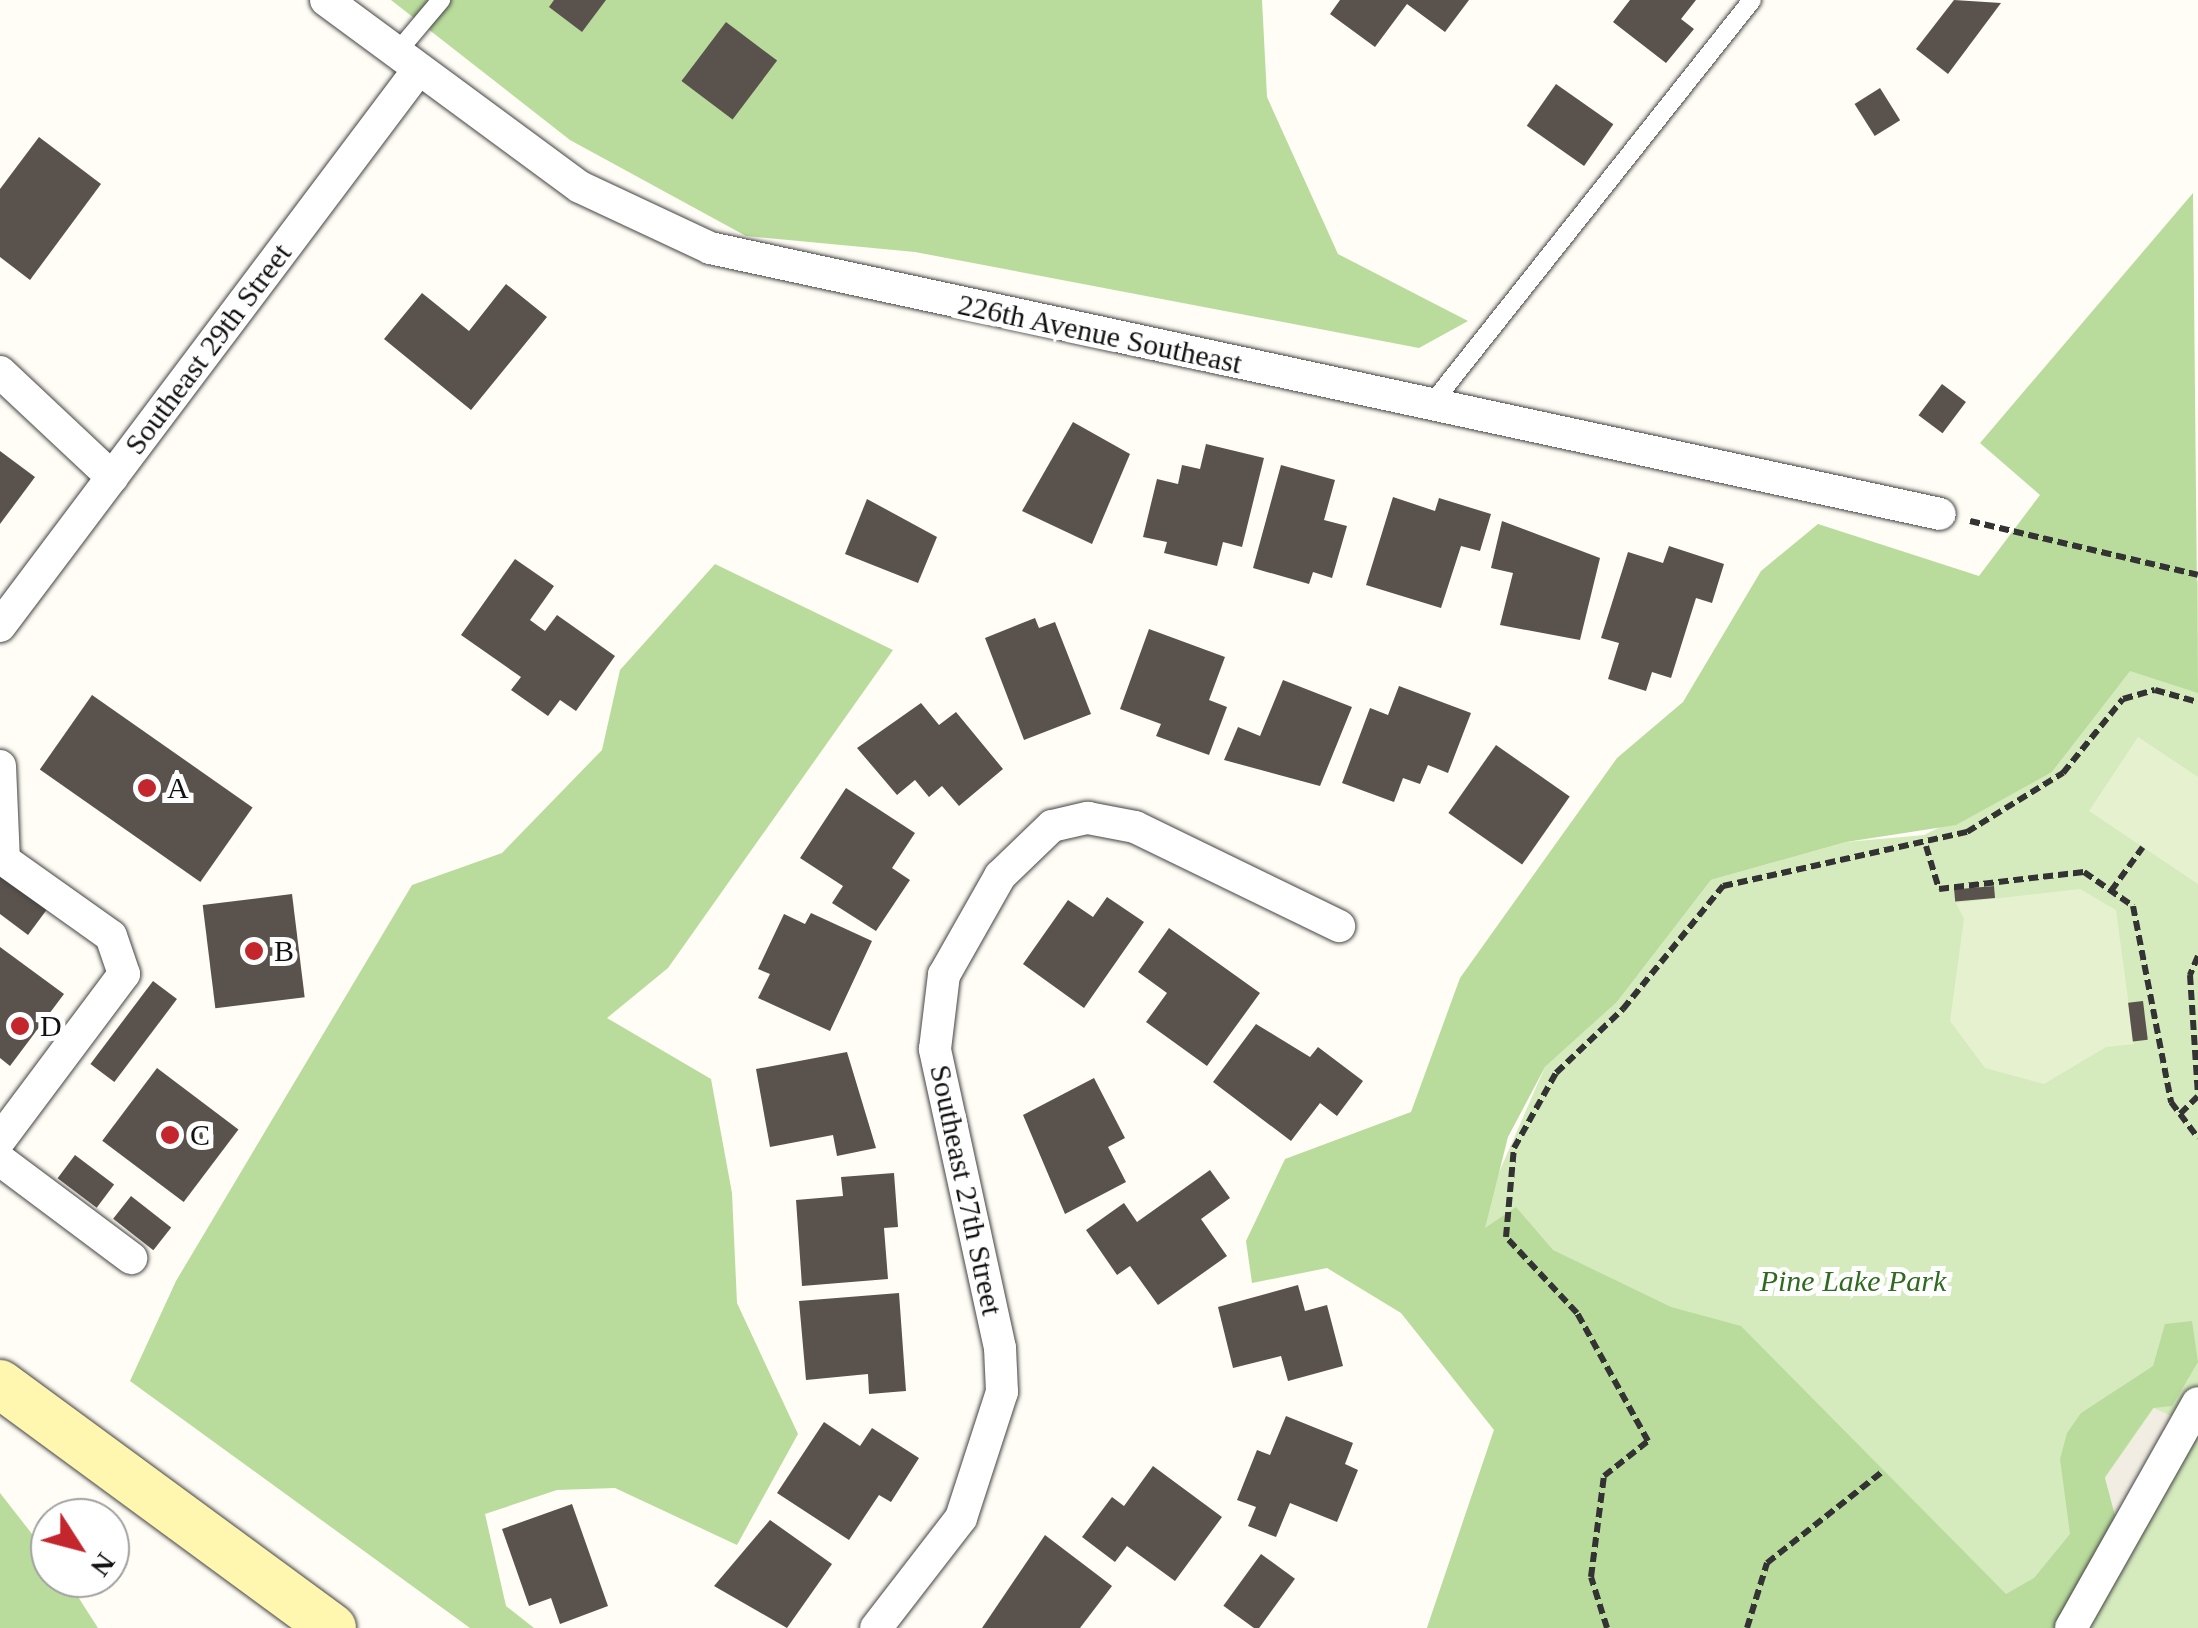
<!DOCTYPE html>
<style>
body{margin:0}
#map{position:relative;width:2198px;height:1628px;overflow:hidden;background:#fffdf5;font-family:Georgia,serif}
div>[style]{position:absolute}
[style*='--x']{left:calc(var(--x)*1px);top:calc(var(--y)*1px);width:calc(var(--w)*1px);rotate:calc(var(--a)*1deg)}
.green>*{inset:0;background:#d5ebbd}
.forest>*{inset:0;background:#b9dc9c}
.pitch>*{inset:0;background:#e6f2cf}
.plaza>*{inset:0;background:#f1ede2}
.building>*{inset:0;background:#5a524d;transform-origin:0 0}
.path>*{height:6px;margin-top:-3px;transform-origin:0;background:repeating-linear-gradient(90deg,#333 0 10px,transparent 0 15px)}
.roads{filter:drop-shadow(0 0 2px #444) drop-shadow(0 0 2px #444)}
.lane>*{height:18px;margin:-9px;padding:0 9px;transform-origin:9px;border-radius:9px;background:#fff}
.street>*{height:32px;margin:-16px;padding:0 16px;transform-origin:16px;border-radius:16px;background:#fff}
.secondary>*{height:48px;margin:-24px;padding:0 24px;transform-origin:24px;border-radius:24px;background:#fff6b0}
.dots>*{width:28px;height:28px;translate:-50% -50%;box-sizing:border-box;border:5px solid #fff;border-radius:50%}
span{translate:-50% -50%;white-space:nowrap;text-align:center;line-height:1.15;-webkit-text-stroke:10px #fff;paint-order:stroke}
.street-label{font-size:30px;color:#111}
.poi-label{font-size:30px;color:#111}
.left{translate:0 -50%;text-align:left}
.park-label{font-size:30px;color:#2f6b1f;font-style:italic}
.north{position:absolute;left:30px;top:1498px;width:100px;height:100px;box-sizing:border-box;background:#fff;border:2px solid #a0a0a0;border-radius:50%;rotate:126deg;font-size:28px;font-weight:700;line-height:40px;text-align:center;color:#111}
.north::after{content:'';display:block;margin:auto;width:35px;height:45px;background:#c4262e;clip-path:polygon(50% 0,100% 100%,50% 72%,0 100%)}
</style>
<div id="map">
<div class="green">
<i style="clip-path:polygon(2198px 580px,2198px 1628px,1427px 1628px,1494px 1430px,1484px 1230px,1493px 1186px,1545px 1067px,1617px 1002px,1711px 880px,1846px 842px,1924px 835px,2052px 772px)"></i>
</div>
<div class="forest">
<i style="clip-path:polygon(391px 0,1262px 0,1267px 97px,1338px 254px,1468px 321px,1419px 348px,915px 252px,746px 236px,570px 140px)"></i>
<i style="clip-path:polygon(2193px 193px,2198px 693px,2130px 671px,2052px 772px,1956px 825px,1846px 842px,1711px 880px,1617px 1002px,1545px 1067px,1508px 1137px,1485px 1228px,1516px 1207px,1553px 1250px,1671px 1307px,1741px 1326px,2006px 1594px,2034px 1578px,2070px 1534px,2060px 1459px,2067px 1433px,2081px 1413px,2153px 1366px,2165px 1324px,2192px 1321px,2198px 1362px,2172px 1406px,2153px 1408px,2105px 1477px,2115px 1515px,2102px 1543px,2054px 1628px,1427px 1628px,1494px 1430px,1401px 1313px,1327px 1268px,1252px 1283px,1246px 1241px,1285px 1159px,1411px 1112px,1460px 978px,1617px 758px,1683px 702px,1761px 571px,1818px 524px,1979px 576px,2040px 495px,1980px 443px)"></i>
<i style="clip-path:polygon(715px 564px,893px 650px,668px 968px,607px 1018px,711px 1079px,732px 1193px,737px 1303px,798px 1434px,737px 1545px,615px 1488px,557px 1490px,485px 1514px,506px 1606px,534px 1628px,470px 1628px,130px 1381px,176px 1281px,412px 885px,502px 853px,602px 750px,620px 670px)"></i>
<i style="clip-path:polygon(0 1493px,50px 1557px,50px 1578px,66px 1578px,98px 1628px,0 1628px)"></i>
</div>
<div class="pitch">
<i style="clip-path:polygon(2138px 737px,2198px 777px,2198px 884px,2089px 811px)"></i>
<i style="clip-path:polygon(2080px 889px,2116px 910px,2134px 1044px,2106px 1047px,2044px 1084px,1985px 1068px,1950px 1021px,1964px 919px,1956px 903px)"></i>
</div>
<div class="plaza">
<i style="clip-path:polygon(2154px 1408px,2177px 1419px,2115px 1515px,2105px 1478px)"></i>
</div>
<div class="building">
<i style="clip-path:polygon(554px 0,606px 0,582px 32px,549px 7px)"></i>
<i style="clip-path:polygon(1340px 0,1469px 0,1445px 32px,1407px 4px,1375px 47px,1330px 14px)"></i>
<i style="clip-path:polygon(1630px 0,1696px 0,1681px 19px,1694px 29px,1666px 63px,1613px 22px)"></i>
<i style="clip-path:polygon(1954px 0,2001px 3px,1948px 74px,1916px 49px)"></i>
<i style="left:726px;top:22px;width:64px;height:74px;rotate:37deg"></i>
<i style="left:1556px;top:84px;width:70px;height:51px;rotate:35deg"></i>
<i style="left:1880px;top:88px;width:38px;height:30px;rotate:58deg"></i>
<i style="clip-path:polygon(39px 137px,101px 184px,30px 280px,0 257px,0 189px)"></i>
<i style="clip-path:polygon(506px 284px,547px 317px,471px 410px,384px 339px,422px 293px,469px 331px)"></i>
<i style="left:1942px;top:384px;width:30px;height:39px;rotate:37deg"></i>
<i style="clip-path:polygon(1073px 422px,1130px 454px,1092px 544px,1022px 511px)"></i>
<i style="clip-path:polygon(1206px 444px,1264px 458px,1242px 547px,1223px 542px,1217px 566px,1164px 553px,1167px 542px,1143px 537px,1157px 479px,1178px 484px,1182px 465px,1200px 469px)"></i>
<i style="clip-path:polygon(0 451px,35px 477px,0 524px)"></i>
<i style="clip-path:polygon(1281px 465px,1335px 480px,1324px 520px,1347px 526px,1332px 578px,1313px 572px,1309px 584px,1253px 568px)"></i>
<i style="clip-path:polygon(1393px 497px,1435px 511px,1439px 498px,1491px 514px,1480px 551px,1461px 546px,1441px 608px,1366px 585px)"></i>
<i style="clip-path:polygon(867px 499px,937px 537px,918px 583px,845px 554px)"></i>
<i style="clip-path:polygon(1502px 521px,1600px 558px,1580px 640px,1500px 625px,1513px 573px,1491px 568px)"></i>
<i style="clip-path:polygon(1669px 546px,1724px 564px,1712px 603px,1696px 598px,1671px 678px,1652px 672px,1646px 691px,1608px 679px,1619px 643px,1601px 638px,1628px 552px,1663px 563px)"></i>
<i style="clip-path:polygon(515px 559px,554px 586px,530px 620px,545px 631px,557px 615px,615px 656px,576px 711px,560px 700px,548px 716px,511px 690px,521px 677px,461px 635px)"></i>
<i style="clip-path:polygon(1035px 618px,1039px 628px,1055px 622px,1091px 714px,1024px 740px,985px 638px)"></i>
<i style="clip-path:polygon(1149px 629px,1225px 657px,1209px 700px,1227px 707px,1209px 755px,1156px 736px,1161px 724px,1120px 709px)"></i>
<i style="clip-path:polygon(1283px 680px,1352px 707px,1320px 786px,1224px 760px,1238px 727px,1260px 736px)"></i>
<i style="clip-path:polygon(1399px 686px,1471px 713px,1448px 773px,1428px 765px,1420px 784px,1403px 778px,1394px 802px,1342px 783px,1370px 708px,1388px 715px)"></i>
<i style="left:92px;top:695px;width:196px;height:91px;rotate:35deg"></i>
<i style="clip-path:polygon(921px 703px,939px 725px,956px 712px,1003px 769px,959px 806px,942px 786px,929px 797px,915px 780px,897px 795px,857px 748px)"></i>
<i style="left:1496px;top:745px;width:90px;height:83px;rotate:35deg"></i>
<i style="clip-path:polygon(846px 788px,915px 833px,892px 868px,910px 880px,876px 931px,832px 903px,843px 886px,800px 858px)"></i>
<i style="clip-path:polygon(0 872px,48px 908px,28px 935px,0 914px)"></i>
<i style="left:1994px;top:886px;width:12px;height:40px;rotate:85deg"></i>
<i style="left:292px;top:894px;width:104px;height:90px;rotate:83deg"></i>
<i style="clip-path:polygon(1107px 897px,1144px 922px,1084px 1008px,1023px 964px,1068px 900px,1093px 917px)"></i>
<i style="clip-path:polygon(811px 913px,872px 941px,830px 1031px,758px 998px,770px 974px,758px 969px,784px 914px,805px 924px)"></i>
<i style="clip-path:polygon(1169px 928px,1260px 993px,1207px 1066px,1146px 1022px,1167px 993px,1138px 972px)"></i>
<i style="clip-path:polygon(0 947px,64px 994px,10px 1066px,0 1058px)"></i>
<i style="left:153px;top:981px;width:30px;height:104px;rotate:37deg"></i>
<i style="left:2143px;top:1001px;width:39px;height:15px;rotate:83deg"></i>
<i style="clip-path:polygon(1256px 1024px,1310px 1057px,1318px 1047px,1363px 1081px,1337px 1116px,1320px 1103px,1291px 1141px,1213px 1082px)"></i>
<i style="clip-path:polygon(847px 1052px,876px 1148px,837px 1156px,833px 1135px,770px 1147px,756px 1069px)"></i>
<i style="left:157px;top:1068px;width:102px;height:91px;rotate:37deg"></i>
<i style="clip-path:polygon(1094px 1078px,1125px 1138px,1108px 1147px,1126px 1182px,1065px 1214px,1023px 1115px)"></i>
<i style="left:75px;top:1155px;width:49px;height:29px;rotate:37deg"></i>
<i style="clip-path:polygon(1210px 1170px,1230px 1198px,1201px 1219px,1227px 1256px,1158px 1305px,1130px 1266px,1117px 1275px,1086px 1230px,1124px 1203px,1137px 1222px)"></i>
<i style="clip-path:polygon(894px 1173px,898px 1227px,884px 1228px,888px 1279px,802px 1286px,796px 1200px,843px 1196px,841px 1177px)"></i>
<i style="left:131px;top:1196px;width:51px;height:29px;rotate:38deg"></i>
<i style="clip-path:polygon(1298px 1285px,1305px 1311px,1327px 1305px,1343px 1366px,1288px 1381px,1281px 1356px,1233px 1368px,1218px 1307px)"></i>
<i style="clip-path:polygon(899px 1293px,906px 1391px,869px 1394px,868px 1374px,806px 1380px,799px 1301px)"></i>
<i style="clip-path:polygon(1286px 1416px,1353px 1443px,1345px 1464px,1358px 1470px,1337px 1522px,1290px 1503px,1276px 1537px,1248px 1526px,1256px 1507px,1237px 1500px,1257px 1450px,1270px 1455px)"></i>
<i style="clip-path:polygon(824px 1422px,860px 1446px,872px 1428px,919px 1458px,891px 1502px,879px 1495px,849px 1540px,777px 1493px)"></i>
<i style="clip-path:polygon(1153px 1466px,1222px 1517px,1175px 1581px,1127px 1546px,1115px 1562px,1082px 1537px,1112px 1497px,1124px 1506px)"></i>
<i style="clip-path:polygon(572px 1504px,608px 1606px,560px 1624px,551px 1598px,529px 1606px,502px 1529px)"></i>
<i style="clip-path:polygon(770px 1520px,832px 1564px,787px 1628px,714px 1586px)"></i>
<i style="clip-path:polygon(1045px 1535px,1112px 1586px,1080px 1628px,982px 1628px)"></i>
<i style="left:1261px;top:1554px;width:42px;height:64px;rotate:36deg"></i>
</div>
<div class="path">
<i style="--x:1970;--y:521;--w:234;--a:13.3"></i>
<i style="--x:1926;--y:846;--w:45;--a:73.2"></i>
<i style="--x:1939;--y:889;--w:146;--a:-6.7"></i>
<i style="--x:2084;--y:872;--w:60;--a:34.8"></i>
<i style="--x:2133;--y:906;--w:200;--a:79"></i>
<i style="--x:2171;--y:1102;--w:45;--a:53.1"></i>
<i style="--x:2111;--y:891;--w:54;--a:-54"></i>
<i style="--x:2198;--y:956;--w:21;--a:113"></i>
<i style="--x:2190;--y:975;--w:119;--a:86.2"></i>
<i style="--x:2180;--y:1114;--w:25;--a:-45"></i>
<i style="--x:1607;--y:1628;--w:53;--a:-107.4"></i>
<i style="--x:1591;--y:1577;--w:102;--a:-82.7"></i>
<i style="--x:1604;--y:1476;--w:56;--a:-38.5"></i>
<i style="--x:1648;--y:1441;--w:146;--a:-119"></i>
<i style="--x:1577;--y:1313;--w:104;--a:-133.1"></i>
<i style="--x:1506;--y:1237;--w:89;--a:-84.9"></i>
<i style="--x:1514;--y:1148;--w:86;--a:-60.8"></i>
<i style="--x:1556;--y:1073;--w:93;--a:-43.7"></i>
<i style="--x:1623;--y:1009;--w:159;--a:-50.9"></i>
<i style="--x:1723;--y:886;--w:250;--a:-12.5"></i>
<i style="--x:1967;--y:832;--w:113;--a:-31.6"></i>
<i style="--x:2063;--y:773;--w:95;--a:-51"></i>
<i style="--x:2123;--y:699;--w:33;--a:-16"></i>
<i style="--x:2155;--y:690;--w:45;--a:15.6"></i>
<i style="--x:1747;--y:1628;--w:68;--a:-72.9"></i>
<i style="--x:1767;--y:1563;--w:148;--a:-38.4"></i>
</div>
<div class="roads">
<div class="lane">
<i style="--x:393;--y:57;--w:75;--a:-49.9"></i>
<i style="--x:1430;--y:406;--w:518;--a:-51.58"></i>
</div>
<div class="street">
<i style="--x:326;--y:0;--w:315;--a:36.4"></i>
<i style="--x:580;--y:187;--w:144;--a:25.1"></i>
<i style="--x:710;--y:248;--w:1258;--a:12.2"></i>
<i style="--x:0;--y:372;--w:154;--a:43.2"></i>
<i style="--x:0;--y:626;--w:692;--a:-53.05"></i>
<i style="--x:0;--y:766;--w:94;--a:87.6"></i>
<i style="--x:4;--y:860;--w:131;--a:35.4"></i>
<i style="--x:111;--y:936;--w:40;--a:71.1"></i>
<i style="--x:124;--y:974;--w:207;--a:126.8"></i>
<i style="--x:0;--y:1160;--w:164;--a:36.8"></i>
<i style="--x:876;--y:1628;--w:139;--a:-52.3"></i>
<i style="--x:961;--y:1518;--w:133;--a:-72"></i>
<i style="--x:1002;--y:1392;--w:44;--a:-92.6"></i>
<i style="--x:1000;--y:1348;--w:306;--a:-102.3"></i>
<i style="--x:935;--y:1049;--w:75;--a:-83.1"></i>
<i style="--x:944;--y:975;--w:114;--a:-60.5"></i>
<i style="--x:1000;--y:876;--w:72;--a:-43.9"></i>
<i style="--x:1052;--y:826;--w:37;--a:-13"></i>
<i style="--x:1088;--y:818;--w:48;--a:10.8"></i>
<i style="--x:1135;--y:827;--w:227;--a:25.9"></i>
<i style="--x:2071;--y:1628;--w:258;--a:-60.6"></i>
</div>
<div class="secondary">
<i style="--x:0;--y:1384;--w:412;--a:36.3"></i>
</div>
</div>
<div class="dots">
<i style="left:147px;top:788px;background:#c4262e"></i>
<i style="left:254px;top:951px;background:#c4262e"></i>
<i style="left:20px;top:1026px;background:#c4262e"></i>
<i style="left:170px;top:1135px;background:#c4262e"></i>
</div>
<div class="street-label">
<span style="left:1100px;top:334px;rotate:12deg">226th Avenue Southeast</span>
<span style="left:208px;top:349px;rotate:-53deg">Southeast 29th Street</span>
<span style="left:966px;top:1190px;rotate:78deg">Southeast 27th Street</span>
</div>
<div class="poi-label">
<span class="left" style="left:167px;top:788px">A</span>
<span class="left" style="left:274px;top:951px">B</span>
<span class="left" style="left:40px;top:1026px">D</span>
<span class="left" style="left:190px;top:1135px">C</span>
</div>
<div class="park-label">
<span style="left:1853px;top:1281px">Pine Lake Park</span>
</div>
<div class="north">N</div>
</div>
